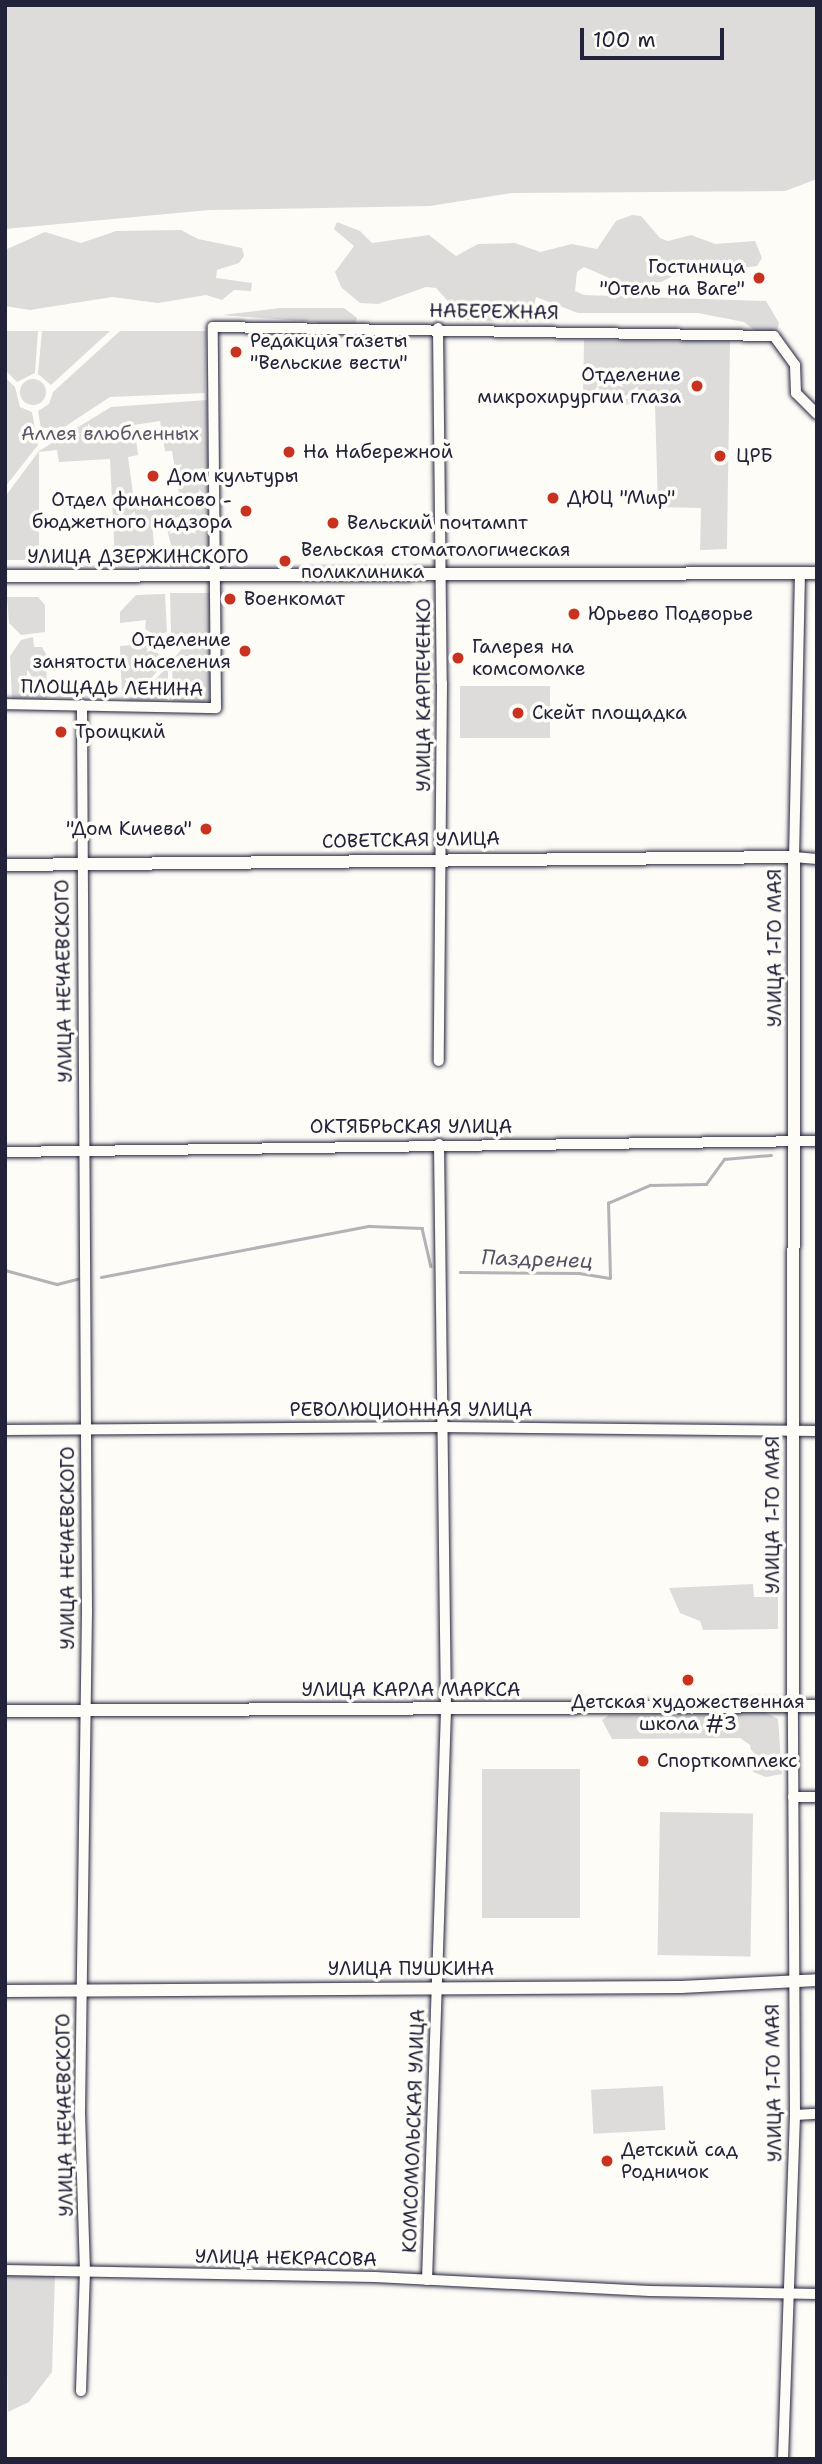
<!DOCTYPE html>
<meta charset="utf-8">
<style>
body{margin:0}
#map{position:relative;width:822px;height:2464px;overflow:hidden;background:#fdfcf7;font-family:"Shantell Sans",sans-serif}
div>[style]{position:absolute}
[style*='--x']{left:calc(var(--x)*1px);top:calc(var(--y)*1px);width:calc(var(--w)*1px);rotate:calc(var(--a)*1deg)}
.green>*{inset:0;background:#dddcdb;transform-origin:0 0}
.round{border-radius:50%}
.stream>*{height:2.5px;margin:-1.25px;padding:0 1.25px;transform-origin:1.25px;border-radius:1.25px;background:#b2b2b7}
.roads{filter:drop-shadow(0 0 2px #22223b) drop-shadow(0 0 2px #22223b)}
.minor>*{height:10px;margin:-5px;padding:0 5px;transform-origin:5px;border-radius:5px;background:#fdfcf7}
.major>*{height:12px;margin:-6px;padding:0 6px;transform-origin:6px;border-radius:6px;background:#fdfcf7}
.dots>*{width:19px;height:19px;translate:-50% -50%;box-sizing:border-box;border:4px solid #fdfcf7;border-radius:50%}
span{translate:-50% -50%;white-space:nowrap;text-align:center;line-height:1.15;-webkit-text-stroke:7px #fdfcf7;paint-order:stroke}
.poi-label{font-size:19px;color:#22223b}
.right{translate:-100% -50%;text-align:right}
.left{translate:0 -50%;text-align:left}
.street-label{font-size:19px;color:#22223b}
.park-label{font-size:19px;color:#5a5a6b}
.water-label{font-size:21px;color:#545466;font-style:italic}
.frame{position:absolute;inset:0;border:7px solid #22223b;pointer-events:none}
.scale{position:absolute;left:580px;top:28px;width:144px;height:32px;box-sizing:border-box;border:4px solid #22223b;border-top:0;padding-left:9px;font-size:21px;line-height:24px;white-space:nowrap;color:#22223b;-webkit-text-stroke:5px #fdfcf7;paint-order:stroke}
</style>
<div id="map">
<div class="green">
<i style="clip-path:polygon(5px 5px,817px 5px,817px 179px,785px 191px,512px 193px,430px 206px,210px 210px,5px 229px)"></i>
<i style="clip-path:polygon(632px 215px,641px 216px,660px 238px,668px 241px,691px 235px,715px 244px,755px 241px,762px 258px,757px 266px,673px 276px,661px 282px,623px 284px,584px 267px,577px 272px,575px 291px,584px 295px,766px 301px,779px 323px,777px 332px,758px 333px,744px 322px,698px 313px,578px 313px,536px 297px,531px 322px,465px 320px,436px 288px,426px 287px,378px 304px,360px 303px,341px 287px,335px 272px,354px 246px,334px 229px,337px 222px,360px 231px,372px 243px,429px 235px,456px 256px,478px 244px,515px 243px,540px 252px,572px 244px,597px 249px,616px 221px)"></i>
<i style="clip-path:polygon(181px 230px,198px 239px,242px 248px,244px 256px,239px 263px,217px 270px,216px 278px,252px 283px,251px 291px,234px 290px,222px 300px,206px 295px,158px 303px,112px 297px,30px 310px,5px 306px,5px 250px,45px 232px,81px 243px,116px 231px)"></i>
<i style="clip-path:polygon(280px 308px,344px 308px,357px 318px,355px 326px,331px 331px,316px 322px,222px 315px)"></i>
<i style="clip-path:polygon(5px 331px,38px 331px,35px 373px,17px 382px,5px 370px)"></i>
<i style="clip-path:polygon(42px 331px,110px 331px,51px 385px,38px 374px)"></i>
<i style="clip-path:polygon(120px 331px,206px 331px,205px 393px,110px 397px,43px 441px,38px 411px,49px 404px,53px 392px)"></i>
<i style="clip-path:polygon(584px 340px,730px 341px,727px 549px,700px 550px,701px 508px,658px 507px,655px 405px,591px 404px,583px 399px)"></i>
<i style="clip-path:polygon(5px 377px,15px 387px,20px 407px,32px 412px,38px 445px,5px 487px)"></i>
<i class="round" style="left:20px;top:379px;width:26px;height:26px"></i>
<i style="clip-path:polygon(evenodd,207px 400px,210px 555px,174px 556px,164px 518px,152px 521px,155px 558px,115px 560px,110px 459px,59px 462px,57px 450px,39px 452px,39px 560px,5px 560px,7px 494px,39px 451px,111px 407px,207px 400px,160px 421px,165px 451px,172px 451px,179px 494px,169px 496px,170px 507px,148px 511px,146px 500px,134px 501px,128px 457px,138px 455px,134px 425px,160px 421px)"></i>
<i style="clip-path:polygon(170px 593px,212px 593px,212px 629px,204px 641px,182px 644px,171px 633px)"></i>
<i style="clip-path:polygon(165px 594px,167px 633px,158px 637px,145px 629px,146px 620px,120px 623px,120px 612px,136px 595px)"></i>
<i style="clip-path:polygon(7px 597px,38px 597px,45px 605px,45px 632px,21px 635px,9px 623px)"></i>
<i style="clip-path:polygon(144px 632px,157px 640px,155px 651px,166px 660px,149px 681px,122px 698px,120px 646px,144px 644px)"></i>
<i style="clip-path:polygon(33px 637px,34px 647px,42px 647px,46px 654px,47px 700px,12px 700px,10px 656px,21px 640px)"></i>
<i style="clip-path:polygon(206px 646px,212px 648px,211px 699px,201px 704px,173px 703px,172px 660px,182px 649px)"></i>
<i style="clip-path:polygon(168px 666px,168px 700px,125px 702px,151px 684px)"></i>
<i style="left:550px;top:686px;width:52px;height:90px;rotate:90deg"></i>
<i style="clip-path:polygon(753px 1584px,754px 1597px,778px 1597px,778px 1629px,703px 1630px,700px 1621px,680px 1613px,669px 1588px)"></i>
<i style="clip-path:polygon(765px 1712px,778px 1719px,782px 1774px,766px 1777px,753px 1772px,750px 1745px,740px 1738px,612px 1739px,602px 1720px,609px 1715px)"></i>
<i style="left:482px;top:1769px;width:98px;height:149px"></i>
<i style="left:660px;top:1812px;width:93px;height:143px;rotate:1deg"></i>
<i style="left:663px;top:2086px;width:44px;height:72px;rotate:87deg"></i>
<i style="clip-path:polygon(5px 2270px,55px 2275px,52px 2372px,29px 2402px,8px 2412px)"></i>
</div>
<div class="stream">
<i style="--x:5;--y:1270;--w:54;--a:15.1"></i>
<i style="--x:57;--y:1284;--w:21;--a:-14"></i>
<i style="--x:460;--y:1272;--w:119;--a:0.5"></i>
<i style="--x:579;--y:1273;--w:31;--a:9"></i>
<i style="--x:610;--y:1278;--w:75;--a:-91.5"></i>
<i style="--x:608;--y:1203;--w:46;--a:-23.2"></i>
<i style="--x:650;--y:1185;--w:56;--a:-1"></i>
<i style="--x:706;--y:1184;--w:31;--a:-54"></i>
<i style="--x:724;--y:1159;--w:47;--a:-4.9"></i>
<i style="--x:101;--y:1277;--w:273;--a:-10.8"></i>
<i style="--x:369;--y:1226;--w:53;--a:2.2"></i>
<i style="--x:422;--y:1228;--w:39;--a:77"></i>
</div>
<div class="roads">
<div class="minor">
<i style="--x:438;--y:328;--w:355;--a:89.4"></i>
<i style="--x:442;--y:683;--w:378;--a:90.5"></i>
<i style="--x:800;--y:572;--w:285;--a:91.2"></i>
<i style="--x:794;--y:857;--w:23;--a:5"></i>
<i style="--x:5;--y:704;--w:211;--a:1.1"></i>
<i style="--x:216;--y:708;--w:381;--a:-90.5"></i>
<i style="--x:213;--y:327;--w:561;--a:0.92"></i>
<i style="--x:774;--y:336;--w:36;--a:54"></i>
<i style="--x:795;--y:365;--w:28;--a:88"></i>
<i style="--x:796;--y:393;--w:30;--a:45"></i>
<i style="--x:5;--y:1152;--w:812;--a:-0.78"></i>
<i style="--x:5;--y:1430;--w:435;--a:-0.4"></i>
<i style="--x:440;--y:1427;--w:377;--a:0.6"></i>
<i style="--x:793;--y:1797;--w:24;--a:0"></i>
<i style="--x:795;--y:2115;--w:22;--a:-3"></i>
<i style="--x:5;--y:2270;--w:370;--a:1.1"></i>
<i style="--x:375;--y:2277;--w:275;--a:2.9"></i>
<i style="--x:650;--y:2291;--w:167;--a:1"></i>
<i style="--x:427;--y:2280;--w:570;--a:-88.09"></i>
<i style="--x:446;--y:1710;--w:566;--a:-90.71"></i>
<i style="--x:81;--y:2391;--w:119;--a:-88.1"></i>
<i style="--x:85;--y:2272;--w:159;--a:-91.8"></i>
<i style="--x:80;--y:2113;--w:503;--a:-89.2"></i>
<i style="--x:87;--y:1610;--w:905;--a:-90.32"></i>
<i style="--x:783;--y:2459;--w:344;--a:-88"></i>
<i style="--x:795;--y:2115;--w:409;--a:-90.3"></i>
</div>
<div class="major">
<i style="--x:5;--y:576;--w:812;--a:-0.21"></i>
<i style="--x:5;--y:865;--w:789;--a:-0.58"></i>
<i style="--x:794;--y:857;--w:849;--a:90.07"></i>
<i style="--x:5;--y:1711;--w:812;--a:-0.35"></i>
<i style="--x:5;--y:1991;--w:676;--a:-0.34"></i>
<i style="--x:681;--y:1987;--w:136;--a:-2.9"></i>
</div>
</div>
<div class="dots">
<i style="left:759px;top:278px;background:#c8321e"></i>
<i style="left:236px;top:352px;background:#c8321e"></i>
<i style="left:697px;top:386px;background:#c8321e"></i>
<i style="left:289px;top:452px;background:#c8321e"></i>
<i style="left:720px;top:456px;background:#c8321e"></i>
<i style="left:153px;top:476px;background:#c8321e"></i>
<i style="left:553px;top:498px;background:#c8321e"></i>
<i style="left:246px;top:511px;background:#c8321e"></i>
<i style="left:333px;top:523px;background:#c8321e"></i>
<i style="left:285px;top:561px;background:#c8321e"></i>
<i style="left:230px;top:599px;background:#c8321e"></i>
<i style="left:574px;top:614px;background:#c8321e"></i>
<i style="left:245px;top:651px;background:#c8321e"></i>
<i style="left:458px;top:658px;background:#c8321e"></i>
<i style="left:518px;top:713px;background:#c8321e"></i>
<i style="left:61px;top:732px;background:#c8321e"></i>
<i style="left:206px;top:829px;background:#c8321e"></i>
<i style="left:688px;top:1680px;background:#c8321e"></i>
<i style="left:643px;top:1761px;background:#c8321e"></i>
<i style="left:607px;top:2161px;background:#c8321e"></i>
</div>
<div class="poi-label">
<span class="right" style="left:745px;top:278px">Гостиница<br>"Отель на Ваге"</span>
<span class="left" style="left:250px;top:352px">Редакция газеты<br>"Вельские вести"</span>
<span class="right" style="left:681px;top:386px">Отделение<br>микрохирургии глаза</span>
<span class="left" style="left:303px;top:452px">На Набережной</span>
<span class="left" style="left:736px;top:456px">ЦРБ</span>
<span class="left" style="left:167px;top:476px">Дом культуры</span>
<span class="left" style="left:567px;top:498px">ДЮЦ "Мир"</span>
<span class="right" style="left:232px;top:511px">Отдел финансово -<br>бюджетного надзора</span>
<span class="left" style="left:347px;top:523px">Вельский почтампт</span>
<span class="left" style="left:301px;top:561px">Вельская стоматологическая<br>поликлиника</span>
<span class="left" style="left:244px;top:599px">Военкомат</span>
<span class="left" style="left:588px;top:614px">Юрьево Подворье</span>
<span class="right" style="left:231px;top:651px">Отделение<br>занятости населения</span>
<span class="left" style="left:472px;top:658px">Галерея на<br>комсомолке</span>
<span class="left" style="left:532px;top:713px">Скейт площадка</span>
<span class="left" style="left:75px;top:732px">Троицкий</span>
<span class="right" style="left:192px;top:829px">"Дом Кичева"</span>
<span style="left:688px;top:1713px">Детская художественная<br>школа #3</span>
<span class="left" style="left:657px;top:1761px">Спорткомплекс</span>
<span class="left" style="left:621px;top:2161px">Детский сад<br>Родничок</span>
</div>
<div class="street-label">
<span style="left:494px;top:312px;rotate:1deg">НАБЕРЕЖНАЯ</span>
<span style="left:138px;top:557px">УЛИЦА ДЗЕРЖИНСКОГО</span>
<span style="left:112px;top:688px;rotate:1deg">ПЛОЩАДЬ ЛЕНИНА</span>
<span style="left:424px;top:695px;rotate:-90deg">УЛИЦА КАРПЕЧЕНКО</span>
<span style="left:411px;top:840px;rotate:-1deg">СОВЕТСКАЯ УЛИЦА</span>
<span style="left:775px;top:948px;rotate:-90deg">УЛИЦА 1-ГО МАЯ</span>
<span style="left:64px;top:981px;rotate:-91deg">УЛИЦА НЕЧАЕВСКОГО</span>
<span style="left:411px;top:1127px">ОКТЯБРЬСКАЯ УЛИЦА</span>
<span style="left:411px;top:1410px">РЕВОЛЮЦИОННАЯ УЛИЦА</span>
<span style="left:773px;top:1515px;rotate:-90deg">УЛИЦА 1-ГО МАЯ</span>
<span style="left:68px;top:1548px;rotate:-90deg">УЛИЦА НЕЧАЕВСКОГО</span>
<span style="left:411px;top:1690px">УЛИЦА КАРЛА МАРКСА</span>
<span style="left:411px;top:1969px">УЛИЦА ПУШКИНА</span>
<span style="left:774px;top:2083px;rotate:-91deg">УЛИЦА 1-ГО МАЯ</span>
<span style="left:65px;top:2115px;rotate:-91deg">УЛИЦА НЕЧАЕВСКОГО</span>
<span style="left:414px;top:2131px;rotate:-88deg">КОМСОМОЛЬСКАЯ УЛИЦА</span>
<span style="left:286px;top:2258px;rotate:1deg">УЛИЦА НЕКРАСОВА</span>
</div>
<div class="park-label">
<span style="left:110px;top:434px">Аллея влюбленных</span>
</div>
<div class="water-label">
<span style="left:537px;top:1259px;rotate:2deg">Паздренец</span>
</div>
<div class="frame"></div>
<div class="scale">100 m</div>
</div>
